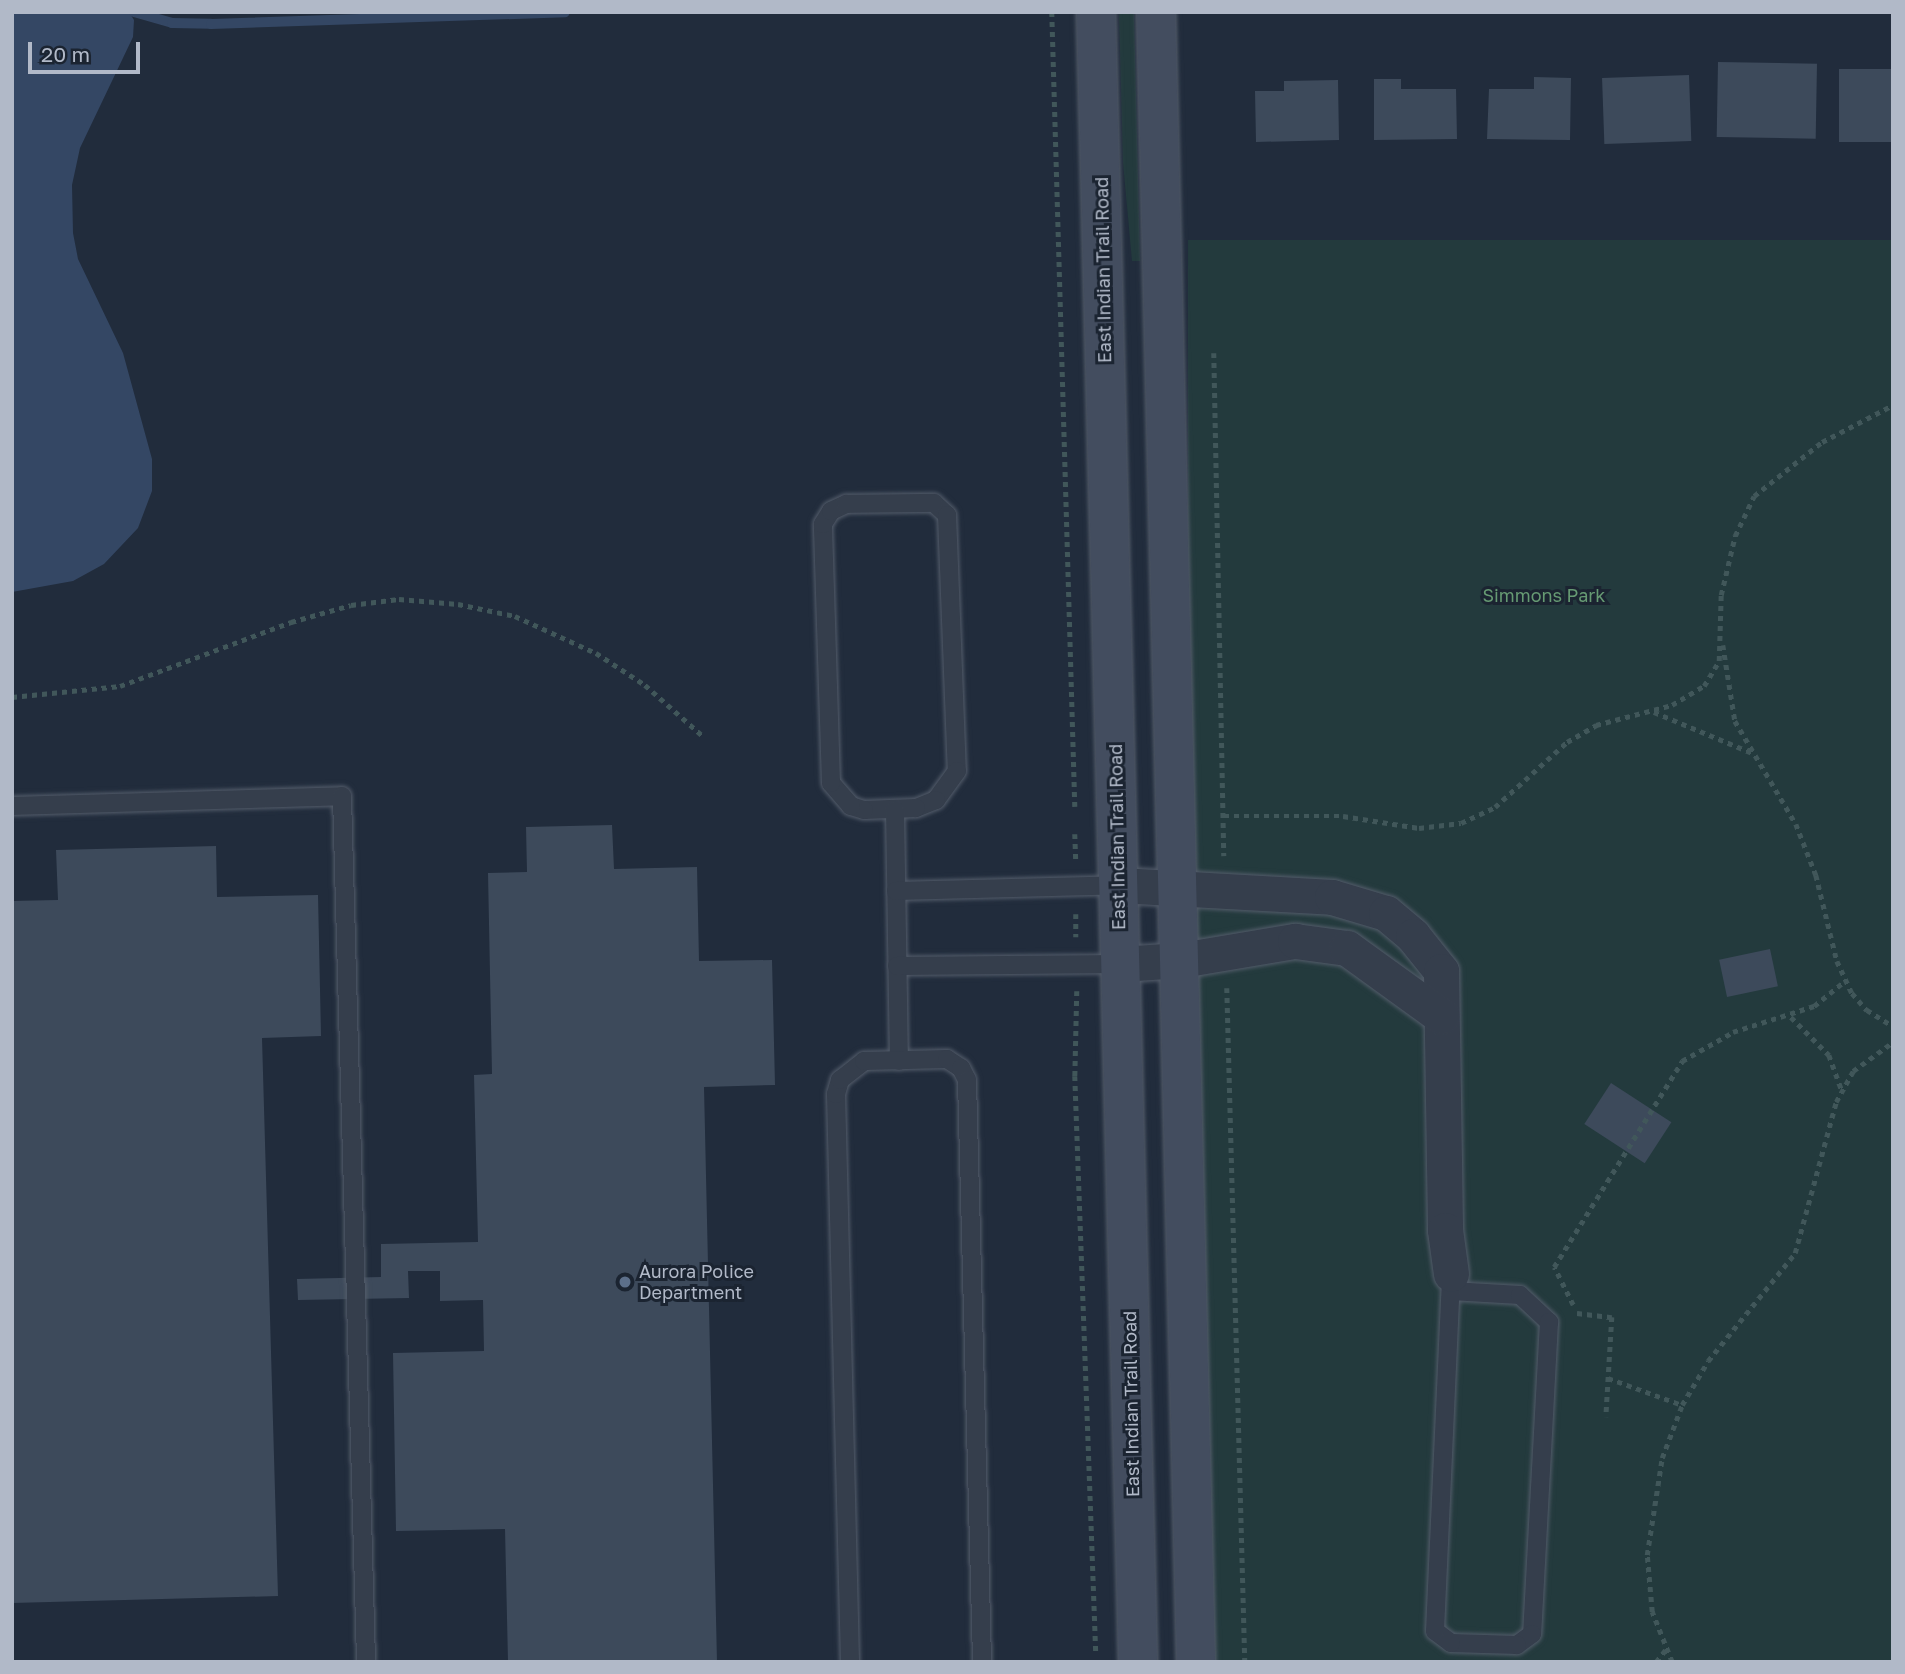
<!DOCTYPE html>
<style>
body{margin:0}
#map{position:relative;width:1905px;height:1674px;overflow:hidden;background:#212c3c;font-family:"Golos Text",sans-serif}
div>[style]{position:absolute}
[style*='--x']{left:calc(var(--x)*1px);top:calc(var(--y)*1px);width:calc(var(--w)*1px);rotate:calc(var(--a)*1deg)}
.green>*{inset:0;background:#233a3d;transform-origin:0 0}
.water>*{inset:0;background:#344764}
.stream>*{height:10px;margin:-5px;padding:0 5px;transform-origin:5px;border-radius:5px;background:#344764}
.building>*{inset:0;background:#3d4a5b;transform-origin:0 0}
.path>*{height:4.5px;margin-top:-2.25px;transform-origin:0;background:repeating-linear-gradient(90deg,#41575a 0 5px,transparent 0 10px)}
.roads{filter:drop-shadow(0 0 2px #535c6a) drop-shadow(0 0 2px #535c6a)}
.lane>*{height:18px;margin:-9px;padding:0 9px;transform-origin:9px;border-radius:9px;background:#353e4c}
.street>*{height:35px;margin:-17.5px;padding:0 17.5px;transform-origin:17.5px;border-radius:17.5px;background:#353e4c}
.secondary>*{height:38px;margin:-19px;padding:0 19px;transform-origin:19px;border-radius:19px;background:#434d5f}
.dots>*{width:19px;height:19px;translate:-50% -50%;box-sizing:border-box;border:4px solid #1b2431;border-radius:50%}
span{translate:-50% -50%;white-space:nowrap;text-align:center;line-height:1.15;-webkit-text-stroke:6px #1b2431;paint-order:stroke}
.street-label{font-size:18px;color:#b1b9c8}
.park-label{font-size:18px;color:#669a73}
.poi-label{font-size:18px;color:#b1b9c8}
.left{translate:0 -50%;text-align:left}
.frame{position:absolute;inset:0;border:14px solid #b1b9c8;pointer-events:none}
.scale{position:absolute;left:28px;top:42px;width:112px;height:32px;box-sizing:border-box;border:4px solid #b1b9c8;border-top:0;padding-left:9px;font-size:21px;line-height:24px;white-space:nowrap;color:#b1b9c8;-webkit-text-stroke:5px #1b2431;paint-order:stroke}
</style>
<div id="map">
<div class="green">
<i style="clip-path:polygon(1119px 12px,1134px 12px,1140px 261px,1132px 261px,1123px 163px)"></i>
<i style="left:1893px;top:240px;width:1422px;height:705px;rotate:90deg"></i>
</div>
<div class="water">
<i style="clip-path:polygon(12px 12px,129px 12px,134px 20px,133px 37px,80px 148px,72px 185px,73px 233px,78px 259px,123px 353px,152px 459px,152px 491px,138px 528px,104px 564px,73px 581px,12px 592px)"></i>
</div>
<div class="stream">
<i style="--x:134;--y:12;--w:40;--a:16"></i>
<i style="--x:172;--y:23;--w:39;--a:1"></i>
<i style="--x:211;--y:24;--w:354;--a:-1.9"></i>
</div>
<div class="building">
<i style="left:1718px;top:62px;width:99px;height:75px;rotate:1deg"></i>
<i style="left:1893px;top:69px;width:73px;height:54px;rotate:90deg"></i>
<i style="left:1689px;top:75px;width:66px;height:87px;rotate:88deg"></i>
<i style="clip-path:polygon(1534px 77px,1571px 78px,1570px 140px,1487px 139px,1489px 89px,1534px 89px)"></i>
<i style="clip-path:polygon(1374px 79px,1401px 79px,1401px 89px,1456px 89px,1457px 139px,1374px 140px)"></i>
<i style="clip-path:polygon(1338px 80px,1339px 140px,1256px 142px,1255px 91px,1284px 91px,1284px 81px)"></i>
<i style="clip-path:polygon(612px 825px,614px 869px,697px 867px,699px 961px,772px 960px,775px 1085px,704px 1087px,717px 1662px,508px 1662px,505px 1529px,396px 1531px,393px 1353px,484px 1351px,483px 1300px,440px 1301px,440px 1271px,408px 1271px,409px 1298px,298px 1300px,297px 1279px,381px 1277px,381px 1244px,478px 1242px,474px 1075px,492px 1074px,488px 873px,527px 872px,526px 827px)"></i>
<i style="clip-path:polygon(216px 846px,217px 897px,318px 895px,321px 1036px,262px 1038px,278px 1596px,12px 1603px,12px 901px,58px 900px,56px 850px)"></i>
<i style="left:1770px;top:949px;width:38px;height:52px;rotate:78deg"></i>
<i style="left:1611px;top:1083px;width:72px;height:49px;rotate:33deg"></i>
</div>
<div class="path">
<i style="--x:1052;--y:12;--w:795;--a:88.34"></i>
<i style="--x:1214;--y:353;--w:503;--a:88.86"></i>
<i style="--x:1723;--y:645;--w:77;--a:81"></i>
<i style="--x:1735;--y:721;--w:120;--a:59.4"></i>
<i style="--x:1796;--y:824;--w:55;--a:68.6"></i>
<i style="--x:1816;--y:875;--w:89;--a:76.3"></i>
<i style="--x:1837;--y:961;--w:35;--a:65"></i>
<i style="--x:1852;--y:993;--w:23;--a:49"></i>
<i style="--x:1867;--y:1010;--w:31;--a:32"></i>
<i style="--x:12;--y:697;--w:109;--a:-5.8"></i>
<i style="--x:120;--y:686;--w:183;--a:-20.5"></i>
<i style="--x:291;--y:622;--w:62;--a:-15.8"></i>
<i style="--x:351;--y:605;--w:48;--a:-7.1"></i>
<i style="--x:399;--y:599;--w:59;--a:4.8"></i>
<i style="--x:458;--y:604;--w:58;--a:11.9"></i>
<i style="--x:515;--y:616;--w:89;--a:24.6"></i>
<i style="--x:596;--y:653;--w:59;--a:33.1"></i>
<i style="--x:645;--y:685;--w:79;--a:41.4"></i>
<i style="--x:1654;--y:712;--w:109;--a:22.6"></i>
<i style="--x:1224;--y:816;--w:119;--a:0"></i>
<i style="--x:1343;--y:816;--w:77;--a:9"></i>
<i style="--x:1419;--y:828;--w:42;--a:-6.8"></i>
<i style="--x:1461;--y:823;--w:38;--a:-25"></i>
<i style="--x:1495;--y:807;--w:97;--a:-42.1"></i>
<i style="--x:1567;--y:742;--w:34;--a:-30"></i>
<i style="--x:1596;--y:725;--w:79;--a:-14.7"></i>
<i style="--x:1672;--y:705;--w:37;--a:-31"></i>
<i style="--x:1704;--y:686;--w:29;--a:-59"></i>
<i style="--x:1719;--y:661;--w:66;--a:-88.3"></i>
<i style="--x:1721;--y:595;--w:61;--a:-76.7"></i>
<i style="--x:1735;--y:536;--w:44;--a:-64.6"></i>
<i style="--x:1754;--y:496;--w:87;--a:-38.5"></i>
<i style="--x:1822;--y:442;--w:80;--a:-27.5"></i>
<i style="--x:1075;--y:834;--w:26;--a:88"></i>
<i style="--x:1076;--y:914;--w:23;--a:90"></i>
<i style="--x:1227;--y:988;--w:674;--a:88.47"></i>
<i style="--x:1077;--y:991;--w:85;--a:91.3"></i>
<i style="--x:1075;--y:1076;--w:578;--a:87.92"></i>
<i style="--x:1791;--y:1017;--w:54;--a:45"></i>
<i style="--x:1829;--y:1055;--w:37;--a:70"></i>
<i style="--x:1573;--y:1305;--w:42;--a:-116.6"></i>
<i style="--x:1554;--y:1267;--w:243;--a:-58.1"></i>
<i style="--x:1682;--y:1061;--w:59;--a:-29.6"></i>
<i style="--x:1733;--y:1032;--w:85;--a:-17.8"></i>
<i style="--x:1814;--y:1006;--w:41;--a:-39.1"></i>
<i style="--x:1577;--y:1313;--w:35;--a:7"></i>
<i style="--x:1612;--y:1317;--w:100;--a:93.4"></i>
<i style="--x:1608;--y:1378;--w:79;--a:20"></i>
<i style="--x:1656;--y:1662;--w:16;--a:-52"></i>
<i style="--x:1672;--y:1662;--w:54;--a:-111.8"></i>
<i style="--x:1652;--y:1612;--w:57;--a:-95"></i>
<i style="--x:1647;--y:1555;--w:98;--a:-81.2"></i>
<i style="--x:1662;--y:1458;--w:57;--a:-69.3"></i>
<i style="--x:1682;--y:1405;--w:51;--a:-59.4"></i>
<i style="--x:1708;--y:1361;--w:139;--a:-51.1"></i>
<i style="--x:1795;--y:1253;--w:156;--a:-74.8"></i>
<i style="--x:1836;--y:1102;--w:35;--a:-61"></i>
<i style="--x:1853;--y:1071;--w:49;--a:-35.9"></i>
</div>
<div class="roads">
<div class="lane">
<i style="--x:934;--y:503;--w:18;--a:43"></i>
<i style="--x:947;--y:515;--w:256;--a:87.8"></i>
<i style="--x:957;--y:771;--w:36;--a:126"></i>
<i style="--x:936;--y:800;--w:22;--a:158"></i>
<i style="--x:916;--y:808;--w:52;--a:177.8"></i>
<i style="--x:864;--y:810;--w:14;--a:-163"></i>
<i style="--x:851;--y:806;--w:30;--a:-131"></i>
<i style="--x:831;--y:783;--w:259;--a:-91.8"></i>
<i style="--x:823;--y:524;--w:15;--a:-58"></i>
<i style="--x:831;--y:511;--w:17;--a:-25"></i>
<i style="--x:846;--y:504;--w:88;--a:-0.7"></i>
<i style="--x:12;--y:806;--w:330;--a:-1.7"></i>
<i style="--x:342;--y:796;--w:866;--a:88.41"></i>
<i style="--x:895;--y:810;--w:251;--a:89.1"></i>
<i style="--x:896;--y:891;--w:223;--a:-1.5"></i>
<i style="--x:897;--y:966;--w:223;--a:-0.5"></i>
<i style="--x:1451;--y:1291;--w:69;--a:3.3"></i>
<i style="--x:1520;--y:1295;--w:40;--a:43"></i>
<i style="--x:1549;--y:1322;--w:312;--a:93.1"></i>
<i style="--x:1532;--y:1634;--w:19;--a:144"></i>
<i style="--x:1517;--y:1645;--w:66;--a:-178.3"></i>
<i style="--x:1451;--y:1643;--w:20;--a:-143"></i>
<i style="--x:1435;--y:1631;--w:357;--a:-87.4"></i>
<i style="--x:850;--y:1662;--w:568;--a:-91.41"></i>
<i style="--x:836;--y:1094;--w:15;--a:-74"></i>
<i style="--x:840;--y:1080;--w:31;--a:-38"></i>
<i style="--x:864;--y:1061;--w:83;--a:-1.4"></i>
<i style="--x:947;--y:1059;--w:17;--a:33"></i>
<i style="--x:961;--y:1068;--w:13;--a:63"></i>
<i style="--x:967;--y:1080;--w:582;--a:88.52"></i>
</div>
<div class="street">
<i style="--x:1119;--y:885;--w:213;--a:3.2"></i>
<i style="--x:1332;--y:897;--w:56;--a:16.5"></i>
<i style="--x:1386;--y:913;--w:35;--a:40"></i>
<i style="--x:1413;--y:936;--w:45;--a:51.3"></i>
<i style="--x:1441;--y:971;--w:259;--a:89.1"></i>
<i style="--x:1445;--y:1230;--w:44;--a:82.2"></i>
<i style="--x:1120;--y:964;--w:61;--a:-3.8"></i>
<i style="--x:1181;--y:960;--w:116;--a:-9.5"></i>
<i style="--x:1295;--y:941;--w:52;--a:7.7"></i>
<i style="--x:1347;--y:948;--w:116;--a:35.9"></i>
</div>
<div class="secondary">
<i style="--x:1096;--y:12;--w:1651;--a:88.54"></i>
<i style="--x:1156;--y:12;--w:1650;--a:88.61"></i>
</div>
</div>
<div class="dots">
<i style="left:625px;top:1282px;background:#5c6f8a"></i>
</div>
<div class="street-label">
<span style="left:1103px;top:270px;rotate:-91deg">East Indian Trail Road</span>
<span style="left:1117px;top:837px;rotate:-91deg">East Indian Trail Road</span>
<span style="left:1131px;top:1404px;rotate:-91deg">East Indian Trail Road</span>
</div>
<div class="park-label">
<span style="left:1544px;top:595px">Simmons Park</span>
</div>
<div class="poi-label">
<span class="left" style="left:639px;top:1282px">Aurora Police<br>Department</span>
</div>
<div class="frame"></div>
<div class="scale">20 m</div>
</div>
